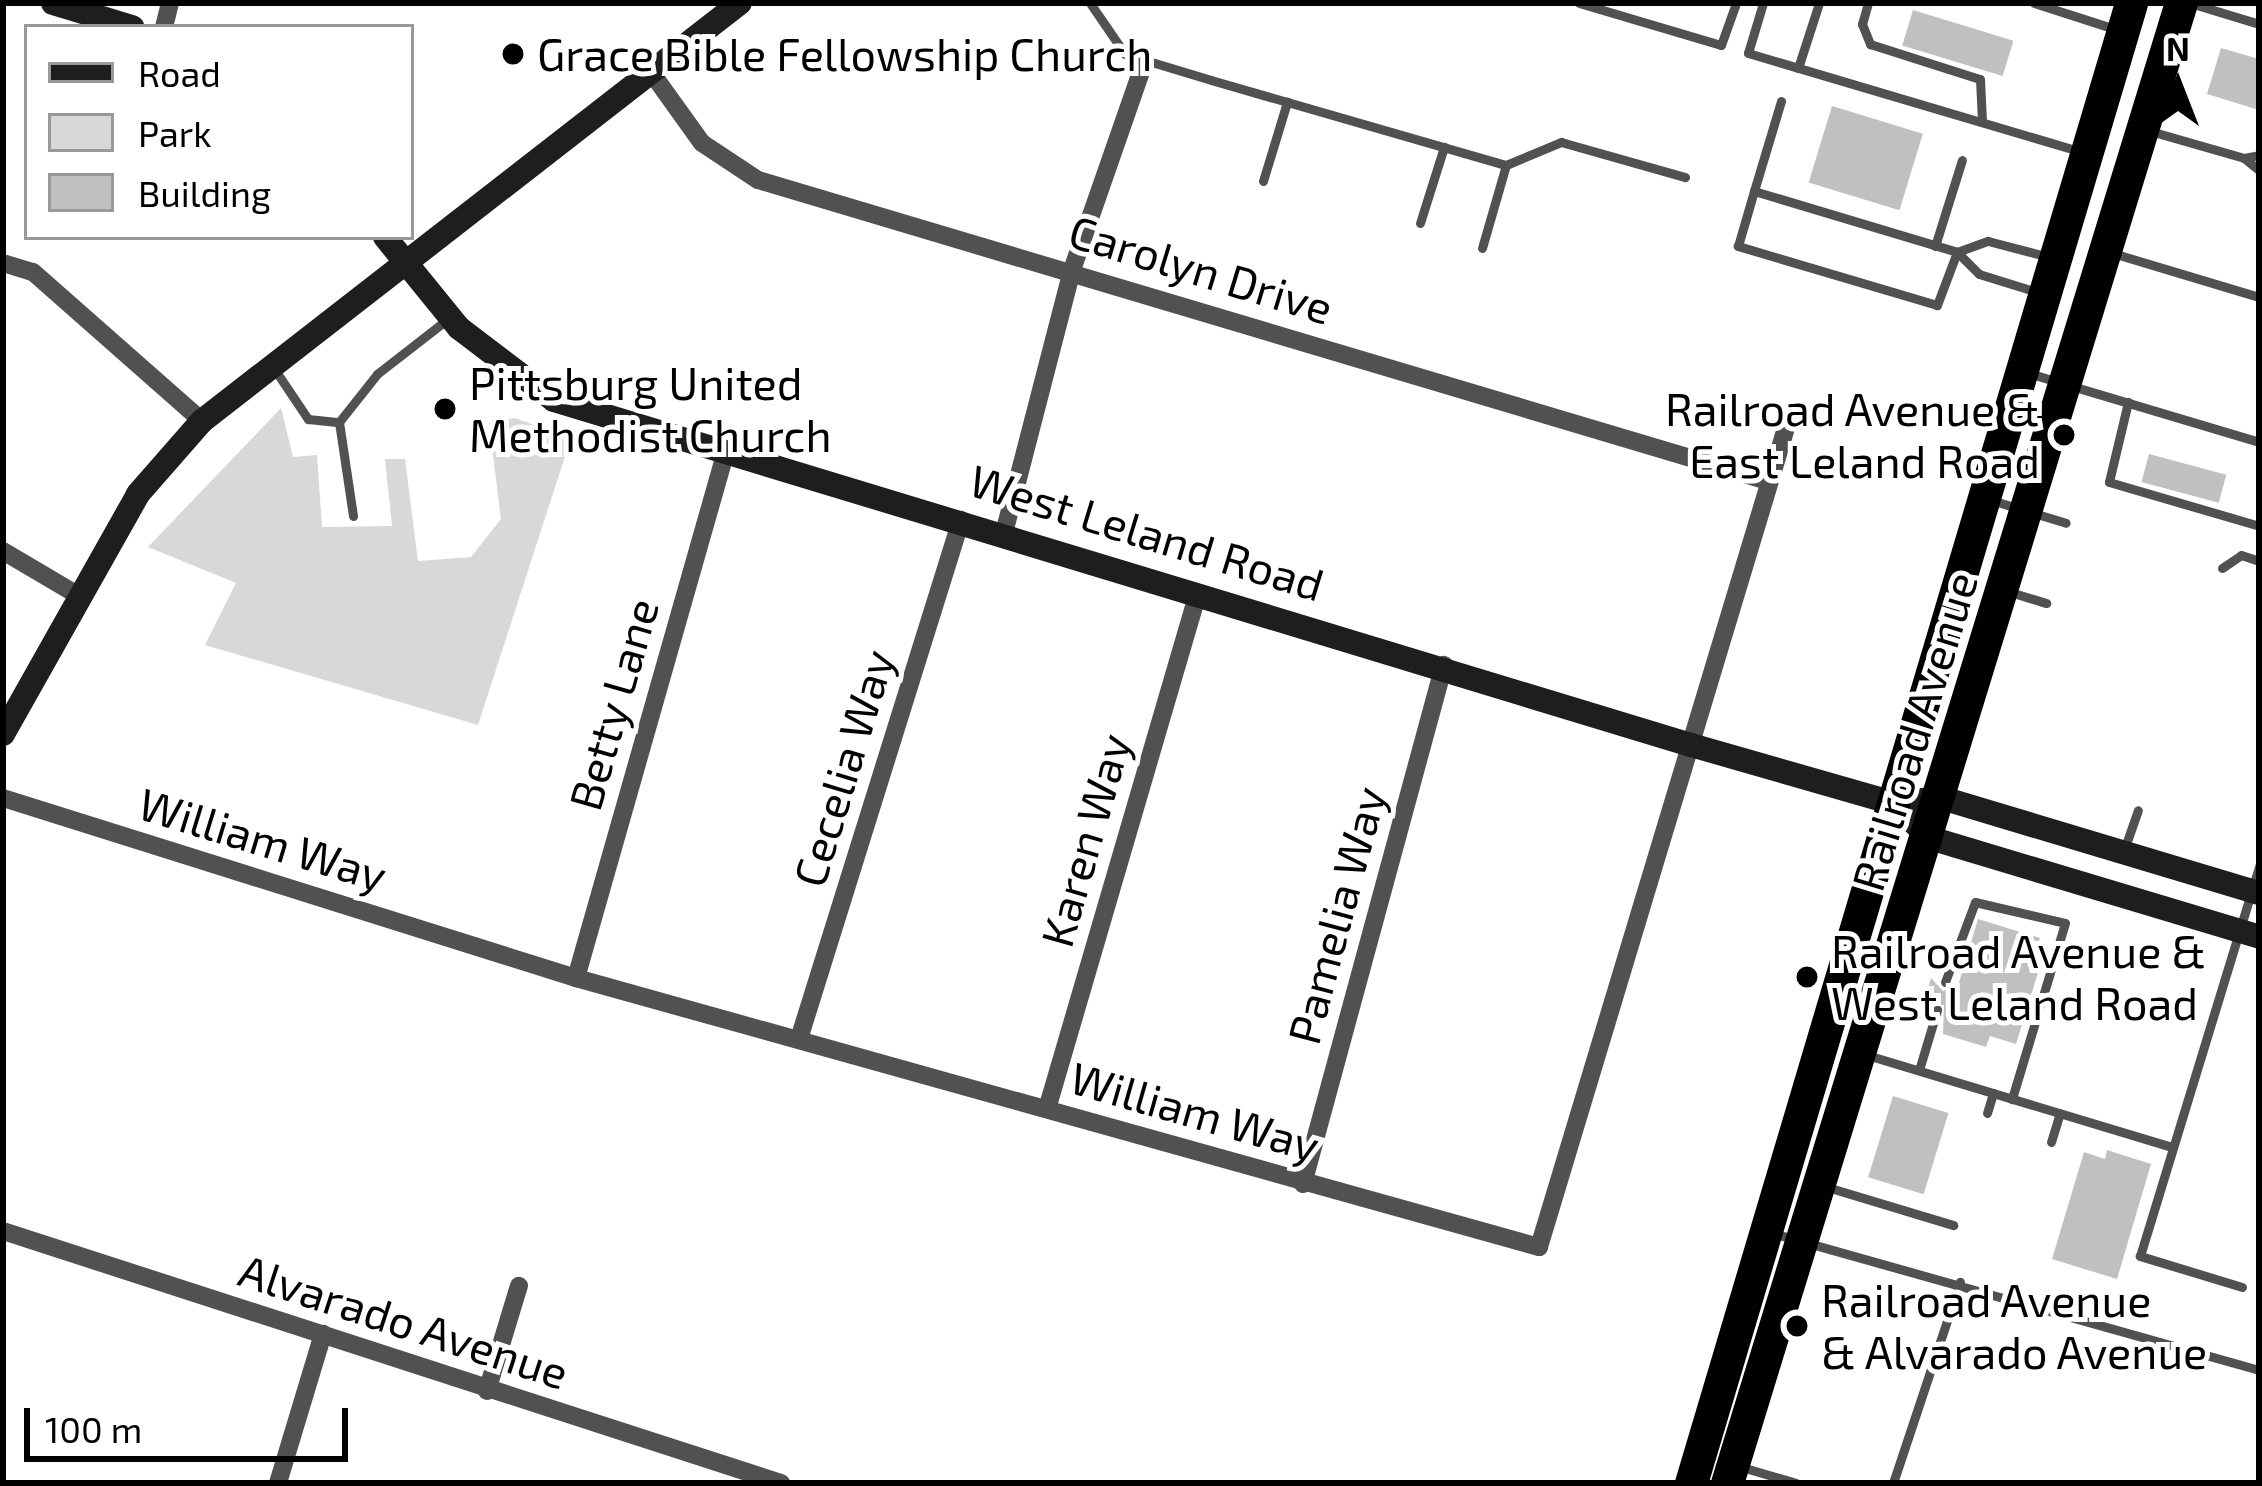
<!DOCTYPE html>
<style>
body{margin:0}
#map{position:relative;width:2262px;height:1486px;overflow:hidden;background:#fff;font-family:"Exo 2",sans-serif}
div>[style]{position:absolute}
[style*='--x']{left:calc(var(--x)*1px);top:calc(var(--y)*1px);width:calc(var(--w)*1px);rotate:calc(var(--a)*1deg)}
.green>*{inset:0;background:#d8d8d8}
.building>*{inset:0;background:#c0c0c0;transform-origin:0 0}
.lane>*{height:9px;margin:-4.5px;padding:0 4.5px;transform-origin:4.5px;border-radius:4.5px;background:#515151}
.street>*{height:18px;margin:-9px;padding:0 9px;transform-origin:9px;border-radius:9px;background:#515151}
.secondary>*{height:24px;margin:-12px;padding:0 12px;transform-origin:12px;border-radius:12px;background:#1e1e1e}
.highway>*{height:33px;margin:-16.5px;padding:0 16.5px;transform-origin:16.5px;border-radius:16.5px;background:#000}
.dots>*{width:33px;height:33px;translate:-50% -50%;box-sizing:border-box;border:6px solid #fff;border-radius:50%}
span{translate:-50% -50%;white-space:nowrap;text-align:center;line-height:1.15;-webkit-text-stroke:10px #fff;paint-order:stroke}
.poi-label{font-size:45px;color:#000}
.left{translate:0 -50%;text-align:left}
.right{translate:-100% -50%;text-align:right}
.street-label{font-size:45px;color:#000}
.frame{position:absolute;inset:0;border:6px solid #000;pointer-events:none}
.legend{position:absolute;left:24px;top:24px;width:390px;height:216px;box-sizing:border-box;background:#fff;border:3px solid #999;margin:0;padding:15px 21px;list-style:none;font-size:36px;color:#000}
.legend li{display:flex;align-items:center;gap:24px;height:60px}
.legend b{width:60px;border:3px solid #999}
.north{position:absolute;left:2118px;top:24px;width:120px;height:120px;-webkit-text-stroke:9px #fff;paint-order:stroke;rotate:0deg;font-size:33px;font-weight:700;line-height:48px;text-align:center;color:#000}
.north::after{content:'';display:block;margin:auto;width:42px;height:54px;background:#000;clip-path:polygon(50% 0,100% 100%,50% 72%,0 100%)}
.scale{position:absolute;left:24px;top:1408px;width:324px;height:54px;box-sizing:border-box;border:6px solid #000;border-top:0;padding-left:15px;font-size:36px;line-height:42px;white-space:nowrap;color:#000;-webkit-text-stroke:9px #fff;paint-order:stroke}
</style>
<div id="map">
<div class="green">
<i style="clip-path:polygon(281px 408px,293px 457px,317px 455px,322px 527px,392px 526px,385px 459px,405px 459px,418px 561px,471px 557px,501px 519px,489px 423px,515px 418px,571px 438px,478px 725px,205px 645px,236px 583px,148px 547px)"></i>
</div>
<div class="building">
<i style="left:1913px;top:10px;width:105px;height:37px;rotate:17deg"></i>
<i style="clip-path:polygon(2221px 48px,2259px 59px,2259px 110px,2207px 94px)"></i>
<i style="left:1832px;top:106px;width:95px;height:80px;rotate:17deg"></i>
<i style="left:2149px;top:454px;width:80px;height:29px;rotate:15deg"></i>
<i style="clip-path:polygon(1978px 919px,2040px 938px,2032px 961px,2041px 963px,2016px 1044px,1990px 1036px,1986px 1047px,1943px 1034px,1944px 1005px,1923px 1006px,1931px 978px,1943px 991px,1958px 986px)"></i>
<i style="left:1893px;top:1096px;width:58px;height:85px;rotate:17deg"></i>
<i style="clip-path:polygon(2107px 1150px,2151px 1164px,2117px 1279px,2052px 1259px,2084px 1152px,2105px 1159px)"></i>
</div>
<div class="lane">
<i style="--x:1090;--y:3;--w:62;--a:55.5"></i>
<i style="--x:1125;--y:54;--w:90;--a:16.8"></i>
<i style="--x:1211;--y:80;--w:307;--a:16.1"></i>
<i style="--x:1506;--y:165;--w:60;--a:-22.7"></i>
<i style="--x:1561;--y:142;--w:129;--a:15.8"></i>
<i style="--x:1579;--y:3;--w:148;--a:16.5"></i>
<i style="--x:1721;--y:45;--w:45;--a:-70.3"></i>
<i style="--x:1763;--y:3;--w:52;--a:106.7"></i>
<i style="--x:1748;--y:53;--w:344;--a:16.5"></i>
<i style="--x:1868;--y:3;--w:22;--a:106"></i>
<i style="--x:1862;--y:24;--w:22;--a:68"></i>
<i style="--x:1870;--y:44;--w:115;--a:17.7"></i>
<i style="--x:1980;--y:79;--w:43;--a:87.3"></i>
<i style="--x:2034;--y:3;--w:88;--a:17.8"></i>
<i style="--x:2190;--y:3;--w:72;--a:16.9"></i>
<i style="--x:1798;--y:68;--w:68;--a:-72.1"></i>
<i style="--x:2150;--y:131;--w:98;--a:16"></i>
<i style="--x:2244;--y:158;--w:15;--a:-11"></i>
<i style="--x:2244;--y:158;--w:19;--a:39"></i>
<i style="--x:1263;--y:181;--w:83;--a:-73.1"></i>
<i style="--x:1754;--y:191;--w:94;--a:-73.3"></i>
<i style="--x:1420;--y:223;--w:80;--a:-72.5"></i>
<i style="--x:1935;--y:246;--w:90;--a:-72.6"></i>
<i style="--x:1482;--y:248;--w:86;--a:-73.9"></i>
<i style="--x:1957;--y:252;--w:57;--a:110.7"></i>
<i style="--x:1937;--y:305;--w:208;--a:-163.5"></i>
<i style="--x:1738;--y:246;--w:57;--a:-73.8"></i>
<i style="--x:1754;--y:191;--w:212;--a:16.7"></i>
<i style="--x:1957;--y:252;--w:31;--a:45"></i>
<i style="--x:1979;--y:274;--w:61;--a:17.2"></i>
<i style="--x:1957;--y:252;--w:33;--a:-20"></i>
<i style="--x:1988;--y:241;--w:63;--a:14.7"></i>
<i style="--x:2109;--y:252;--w:157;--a:16.7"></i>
<i style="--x:273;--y:367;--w:63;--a:56.1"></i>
<i style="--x:308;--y:419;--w:31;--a:6"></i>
<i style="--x:339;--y:422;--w:61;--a:-51.6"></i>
<i style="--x:377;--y:374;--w:91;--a:-37.9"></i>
<i style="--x:2028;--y:373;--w:241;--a:16.6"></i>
<i style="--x:2128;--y:402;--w:82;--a:103.4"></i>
<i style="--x:2109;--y:482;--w:156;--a:16.3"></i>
<i style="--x:339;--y:422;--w:95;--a:81.5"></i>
<i style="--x:1991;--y:500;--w:78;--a:17"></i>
<i style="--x:2222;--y:568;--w:23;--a:-34"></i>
<i style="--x:2241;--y:555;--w:19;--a:18"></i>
<i style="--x:2010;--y:592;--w:38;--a:17"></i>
<i style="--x:2124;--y:850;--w:42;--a:-70.7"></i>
<i style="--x:1945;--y:982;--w:85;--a:-69.4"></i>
<i style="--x:1975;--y:902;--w:92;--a:13.1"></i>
<i style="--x:2065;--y:923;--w:184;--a:106.8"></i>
<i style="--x:1867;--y:1055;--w:318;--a:16.8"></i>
<i style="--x:1919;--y:1070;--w:63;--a:-73.3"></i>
<i style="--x:1987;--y:1113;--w:21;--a:-73"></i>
<i style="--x:2051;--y:1142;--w:30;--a:-73"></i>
<i style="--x:1827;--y:1187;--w:132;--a:16.8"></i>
<i style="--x:1772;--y:1233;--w:506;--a:15.71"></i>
<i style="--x:2242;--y:1287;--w:107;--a:-163.1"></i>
<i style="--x:2140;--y:1256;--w:408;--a:-73"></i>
<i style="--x:1738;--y:1466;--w:60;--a:16.3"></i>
<i style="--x:1893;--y:1483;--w:212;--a:-71.6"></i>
</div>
<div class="street">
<i style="--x:164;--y:27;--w:25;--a:-76"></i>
<i style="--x:651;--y:72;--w:87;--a:54.3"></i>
<i style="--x:702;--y:143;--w:67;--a:33.5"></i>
<i style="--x:758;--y:180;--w:1054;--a:16.6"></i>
<i style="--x:3;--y:263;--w:31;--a:17"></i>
<i style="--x:33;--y:272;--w:225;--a:41.4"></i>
<i style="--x:1004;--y:533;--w:272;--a:-75.5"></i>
<i style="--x:1072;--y:270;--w:222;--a:-70.8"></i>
<i style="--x:3;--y:551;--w:85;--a:30.5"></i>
<i style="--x:3;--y:798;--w:601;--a:17.44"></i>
<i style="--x:576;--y:978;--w:1000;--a:15.61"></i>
<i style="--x:1539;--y:1247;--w:863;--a:-73.22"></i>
<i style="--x:576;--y:978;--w:548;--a:-74.11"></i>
<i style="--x:799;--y:1039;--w:544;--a:-72.66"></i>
<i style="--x:1047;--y:1109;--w:538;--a:-73.69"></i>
<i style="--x:1303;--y:1184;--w:538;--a:-74.8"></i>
<i style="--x:3;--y:1231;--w:818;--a:17.95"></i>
<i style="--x:487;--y:1391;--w:110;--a:-73.1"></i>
<i style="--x:278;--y:1483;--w:156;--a:-73.2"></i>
</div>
<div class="secondary">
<i style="--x:53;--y:3;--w:83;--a:16.9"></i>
<i style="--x:385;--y:237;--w:117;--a:50.9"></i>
<i style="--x:459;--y:328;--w:119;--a:37.2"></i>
<i style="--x:554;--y:400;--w:1188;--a:16.88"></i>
<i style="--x:1691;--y:745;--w:210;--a:16"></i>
<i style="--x:1893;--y:803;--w:49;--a:-5.8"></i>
<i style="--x:1942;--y:798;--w:331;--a:16.7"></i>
<i style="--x:3;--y:734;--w:275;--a:-60.6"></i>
<i style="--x:138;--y:494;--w:97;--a:-48.8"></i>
<i style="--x:202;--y:421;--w:681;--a:-37.85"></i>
<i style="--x:1893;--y:803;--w:51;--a:43.4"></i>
<i style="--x:1930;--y:838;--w:344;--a:16.7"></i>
</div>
<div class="highway">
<i style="--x:1691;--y:1483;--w:1544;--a:-73.44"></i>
<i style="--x:1727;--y:1483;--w:1548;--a:-72.95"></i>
</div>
<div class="dots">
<i style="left:513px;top:54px;background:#000"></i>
<i style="left:445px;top:409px;background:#000"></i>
<i style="left:2064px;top:435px;background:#000"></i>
<i style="left:1807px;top:977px;background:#000"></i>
<i style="left:1797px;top:1326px;background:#000"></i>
</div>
<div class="poi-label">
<span class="left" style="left:537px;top:54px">Grace Bible Fellowship Church</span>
<span class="left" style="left:469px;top:409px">Pittsburg United<br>Methodist Church</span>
<span class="right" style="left:2040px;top:435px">Railroad Avenue &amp;<br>East Leland Road</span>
<span class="left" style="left:1831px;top:977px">Railroad Avenue &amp;<br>West Leland Road</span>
<span class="left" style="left:1821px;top:1326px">Railroad Avenue<br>&amp; Alvarado Avenue</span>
</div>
<div class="street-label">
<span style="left:1201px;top:269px;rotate:17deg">Carolyn Drive</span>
<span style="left:1147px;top:532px;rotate:17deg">West Leland Road</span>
<span style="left:613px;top:704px;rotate:-74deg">Betty Lane</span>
<span style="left:1914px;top:731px;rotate:-73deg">Railroad Avenue</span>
<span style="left:843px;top:768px;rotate:-73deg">Cecelia Way</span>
<span style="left:263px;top:839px;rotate:17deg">William Way</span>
<span style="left:1085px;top:840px;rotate:-74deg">Karen Way</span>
<span style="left:1336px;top:915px;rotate:-75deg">Pamelia Way</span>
<span style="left:1195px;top:1111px;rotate:16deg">William Way</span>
<span style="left:404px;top:1321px;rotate:18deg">Alvarado Avenue</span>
</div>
<div class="frame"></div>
<ul class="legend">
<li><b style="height:15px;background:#1e1e1e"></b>Road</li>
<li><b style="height:33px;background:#d8d8d8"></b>Park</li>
<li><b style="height:33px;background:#c0c0c0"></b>Building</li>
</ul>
<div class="north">N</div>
<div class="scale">100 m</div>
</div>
